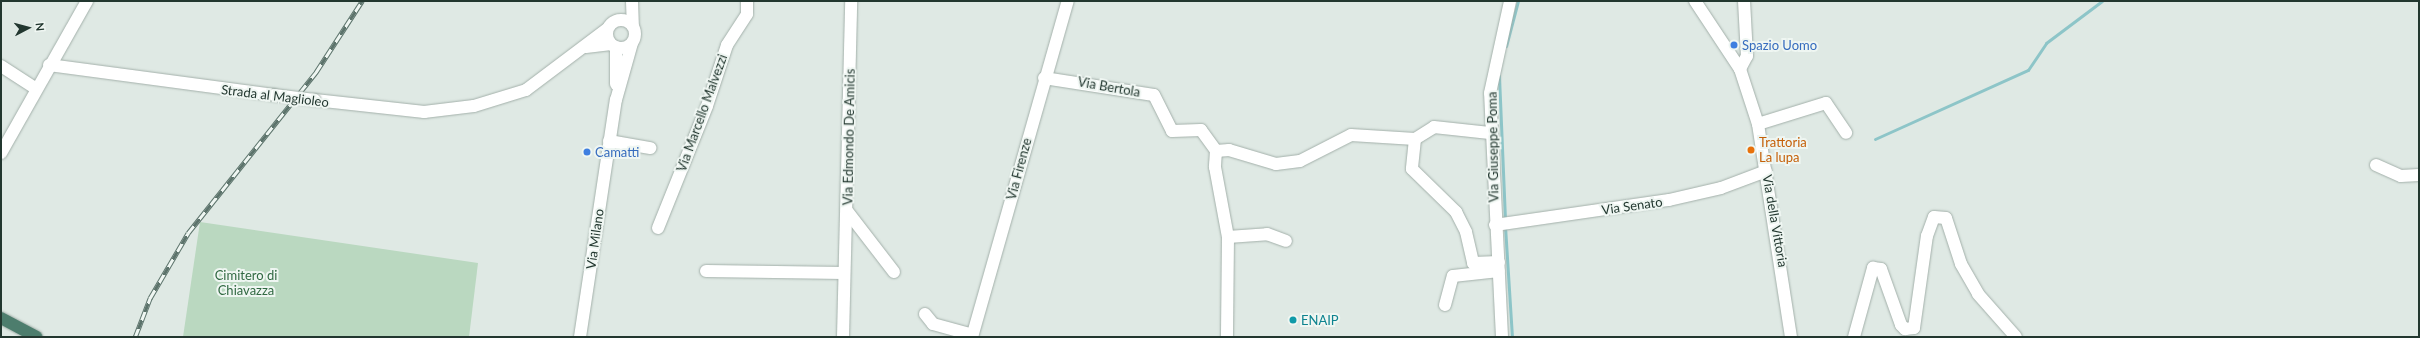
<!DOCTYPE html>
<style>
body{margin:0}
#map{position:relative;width:2420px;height:338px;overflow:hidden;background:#dfe9e4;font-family:Lato,sans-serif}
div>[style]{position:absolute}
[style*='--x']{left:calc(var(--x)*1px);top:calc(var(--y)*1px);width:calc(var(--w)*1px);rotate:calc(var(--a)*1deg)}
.green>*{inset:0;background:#bad8c0}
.stream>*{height:3px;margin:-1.5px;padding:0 1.5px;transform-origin:1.5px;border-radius:1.5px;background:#8dc5c8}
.roads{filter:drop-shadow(0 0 1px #a3b0aa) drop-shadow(0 0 1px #a3b0aa)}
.minor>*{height:12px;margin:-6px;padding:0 6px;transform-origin:6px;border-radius:6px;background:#fff}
.tertiary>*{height:12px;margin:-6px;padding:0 6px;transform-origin:6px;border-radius:6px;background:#fff}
.secondary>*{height:12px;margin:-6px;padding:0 6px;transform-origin:6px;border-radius:6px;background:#fff}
.secondary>.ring{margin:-6px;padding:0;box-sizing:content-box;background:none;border:12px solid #fff;border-radius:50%}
.trunk>*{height:12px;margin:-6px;padding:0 6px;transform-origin:6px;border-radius:6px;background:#4d7d6d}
.rail>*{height:4.5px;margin-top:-2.25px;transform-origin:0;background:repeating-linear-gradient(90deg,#eff6f2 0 9px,#5c736b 0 18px);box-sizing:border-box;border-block:1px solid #5c736b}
.bridges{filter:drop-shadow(0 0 1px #a3b0aa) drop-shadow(0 0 1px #a3b0aa)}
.minor-bridge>*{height:12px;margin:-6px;padding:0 6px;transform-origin:6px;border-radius:6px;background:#fff}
.dots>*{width:11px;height:11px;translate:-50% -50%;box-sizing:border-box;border:2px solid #eff6f2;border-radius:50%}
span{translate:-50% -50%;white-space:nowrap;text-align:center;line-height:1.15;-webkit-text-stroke:4px #eff6f2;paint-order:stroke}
.shop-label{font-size:13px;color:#366cbe}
.left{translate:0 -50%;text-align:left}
.street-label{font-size:13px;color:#22372f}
.food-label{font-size:13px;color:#c56008}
.park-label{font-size:13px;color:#316942}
.culture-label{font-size:13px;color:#0d838f}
.frame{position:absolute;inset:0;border:2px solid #22372f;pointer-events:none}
.north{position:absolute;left:8px;top:8px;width:40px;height:40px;-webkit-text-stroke:3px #eff6f2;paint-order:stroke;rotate:84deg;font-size:11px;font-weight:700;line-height:16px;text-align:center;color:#22372f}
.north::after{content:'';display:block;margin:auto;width:14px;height:18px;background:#22372f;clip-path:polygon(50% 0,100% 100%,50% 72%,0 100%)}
</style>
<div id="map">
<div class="green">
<i style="clip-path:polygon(200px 222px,478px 263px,469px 337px,183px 337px)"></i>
</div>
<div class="stream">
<i style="--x:1506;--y:46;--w:47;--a:-75.1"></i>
<i style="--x:1499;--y:76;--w:145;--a:87.6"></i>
<i style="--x:1875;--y:139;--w:168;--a:-24.3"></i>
<i style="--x:2028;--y:70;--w:32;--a:-56"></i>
<i style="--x:2046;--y:43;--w:70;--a:-36.9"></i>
<i style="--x:1505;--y:226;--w:111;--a:86.4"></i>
</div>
<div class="roads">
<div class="minor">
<i style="--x:586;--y:47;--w:25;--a:-7"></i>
<i style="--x:49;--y:65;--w:227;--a:7.6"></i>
<i style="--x:1;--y:66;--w:40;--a:32.9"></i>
<i style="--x:1740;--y:69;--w:15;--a:-62"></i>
<i style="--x:1747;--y:56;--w:55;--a:-93.1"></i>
<i style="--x:1044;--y:78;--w:111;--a:8.8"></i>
<i style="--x:1154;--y:95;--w:40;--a:63.4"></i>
<i style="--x:1172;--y:131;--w:29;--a:-2"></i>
<i style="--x:1201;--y:130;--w:26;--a:54"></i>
<i style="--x:315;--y:100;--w:110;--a:6.3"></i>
<i style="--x:424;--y:112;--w:50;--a:-6.8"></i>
<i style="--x:474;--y:106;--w:54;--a:-17.1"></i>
<i style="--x:526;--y:90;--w:101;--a:-37"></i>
<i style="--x:1758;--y:124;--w:71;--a:-17.2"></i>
<i style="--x:1826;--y:103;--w:36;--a:56"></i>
<i style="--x:1415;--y:139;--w:30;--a:96"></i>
<i style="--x:1412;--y:169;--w:62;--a:44.3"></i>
<i style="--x:1456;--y:212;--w:22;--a:63"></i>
<i style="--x:1466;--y:232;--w:32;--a:77"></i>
<i style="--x:1473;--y:263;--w:26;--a:-2"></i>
<i style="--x:609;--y:141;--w:42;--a:9.7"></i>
<i style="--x:1216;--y:151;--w:13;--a:-4"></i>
<i style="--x:1229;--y:150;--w:49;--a:16.6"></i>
<i style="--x:1276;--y:164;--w:24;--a:-7"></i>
<i style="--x:1300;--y:161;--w:57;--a:-27"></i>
<i style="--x:1351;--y:135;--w:64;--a:3.6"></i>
<i style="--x:1415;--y:139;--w:22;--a:-32"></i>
<i style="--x:1434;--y:127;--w:56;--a:6.1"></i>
<i style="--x:1216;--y:151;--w:16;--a:94"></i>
<i style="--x:1215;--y:167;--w:71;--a:79.5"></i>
<i style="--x:1228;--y:237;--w:100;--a:90.6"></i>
<i style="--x:1;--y:153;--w:175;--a:-60.5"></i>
<i style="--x:2376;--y:165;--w:27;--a:24"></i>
<i style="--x:2401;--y:176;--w:18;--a:-3"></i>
<i style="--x:847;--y:211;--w:77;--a:52.4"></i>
<i style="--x:1495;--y:225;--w:176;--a:-8.2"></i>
<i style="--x:1669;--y:200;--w:53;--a:-13"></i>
<i style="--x:1721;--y:188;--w:48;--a:-20.7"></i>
<i style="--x:658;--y:228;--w:131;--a:-68.1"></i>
<i style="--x:707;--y:106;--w:64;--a:-71.8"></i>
<i style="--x:727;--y:45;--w:37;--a:-57"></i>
<i style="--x:747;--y:14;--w:13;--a:-90"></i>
<i style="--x:1228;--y:237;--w:39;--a:-4"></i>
<i style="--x:1267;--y:234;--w:20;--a:20"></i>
<i style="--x:706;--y:271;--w:138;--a:0.8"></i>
<i style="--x:1445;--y:305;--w:30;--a:-75"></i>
<i style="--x:1453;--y:276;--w:46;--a:-6.2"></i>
<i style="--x:925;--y:314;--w:13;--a:51"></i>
<i style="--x:933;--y:324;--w:41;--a:15.4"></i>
<i style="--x:843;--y:337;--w:336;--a:-88.6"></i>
<i style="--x:972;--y:337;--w:349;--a:-74.1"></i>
<i style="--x:1502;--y:337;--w:244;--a:-92.8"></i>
<i style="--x:1490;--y:93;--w:94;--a:-77.7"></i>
<i style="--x:1854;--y:337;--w:72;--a:-74.6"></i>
<i style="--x:1873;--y:268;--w:8;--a:7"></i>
<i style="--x:1881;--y:269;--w:59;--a:70.3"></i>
<i style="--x:1901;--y:325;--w:6;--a:45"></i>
<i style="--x:1905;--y:329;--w:9;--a:-6"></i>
<i style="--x:1914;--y:328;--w:93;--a:-82"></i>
<i style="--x:1927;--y:236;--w:20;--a:-70"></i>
<i style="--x:1934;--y:217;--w:12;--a:5"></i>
<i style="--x:1946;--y:218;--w:48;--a:71.9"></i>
<i style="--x:1961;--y:264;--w:34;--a:60"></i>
<i style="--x:1978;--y:294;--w:57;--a:48.5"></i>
</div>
<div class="tertiary">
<i style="--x:1695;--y:1;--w:82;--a:56.5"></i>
<i style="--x:1740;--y:69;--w:58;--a:71.9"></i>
<i style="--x:1758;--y:124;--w:216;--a:81.2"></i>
</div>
<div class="secondary">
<i style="--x:632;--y:1;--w:25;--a:88"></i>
<i class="ring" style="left:607px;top:20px;width:16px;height:16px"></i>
<i style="--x:616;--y:47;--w:37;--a:90"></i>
<i style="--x:580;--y:337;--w:240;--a:-81.4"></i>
<i style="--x:616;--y:100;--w:59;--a:-74.3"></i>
</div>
<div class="trunk">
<i style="--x:1;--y:318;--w:40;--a:28"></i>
</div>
</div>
<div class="rail">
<i style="--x:135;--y:337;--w:42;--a:-69"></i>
<i style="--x:150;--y:298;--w:75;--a:-59.7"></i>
<i style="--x:188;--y:233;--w:206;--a:-51.5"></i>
<i style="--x:316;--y:72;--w:85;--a:-57.1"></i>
</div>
<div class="bridges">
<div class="minor-bridge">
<i style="--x:274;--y:95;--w:41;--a:7"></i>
</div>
</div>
<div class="dots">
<i style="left:1734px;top:45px;background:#3f7fe0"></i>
<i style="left:1751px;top:150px;background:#e8710a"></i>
<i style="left:587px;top:152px;background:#3f7fe0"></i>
<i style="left:1293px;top:320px;background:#0f9aa8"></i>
</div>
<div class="shop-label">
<span class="left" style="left:1742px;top:45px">Spazio Uomo</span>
<span class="left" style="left:595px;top:152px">Camatti</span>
</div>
<div class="street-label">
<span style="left:1109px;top:87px;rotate:10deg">Via Bertola</span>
<span style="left:275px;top:96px;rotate:7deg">Strada al Maglioleo</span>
<span style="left:702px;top:113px;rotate:-70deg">Via Marcello Malvezzi</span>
<span style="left:849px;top:137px;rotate:-89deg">Via Edmondo De Amicis</span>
<span style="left:1493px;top:147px;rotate:-91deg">Via Giuseppe Poma</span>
<span style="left:1019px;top:169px;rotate:-75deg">Via Firenze</span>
<span style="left:1632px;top:206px;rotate:-8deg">Via Senato</span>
<span style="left:1775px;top:221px;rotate:80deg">Via della Vittoria</span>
<span style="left:595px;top:239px;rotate:-82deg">Via Milano</span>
</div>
<div class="food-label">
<span class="left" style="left:1759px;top:150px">Trattoria<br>La lupa</span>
</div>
<div class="park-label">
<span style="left:246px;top:283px">Cimitero di<br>Chiavazza</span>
</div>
<div class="culture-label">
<span class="left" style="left:1301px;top:320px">ENAIP</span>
</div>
<div class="frame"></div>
<div class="north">N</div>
</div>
